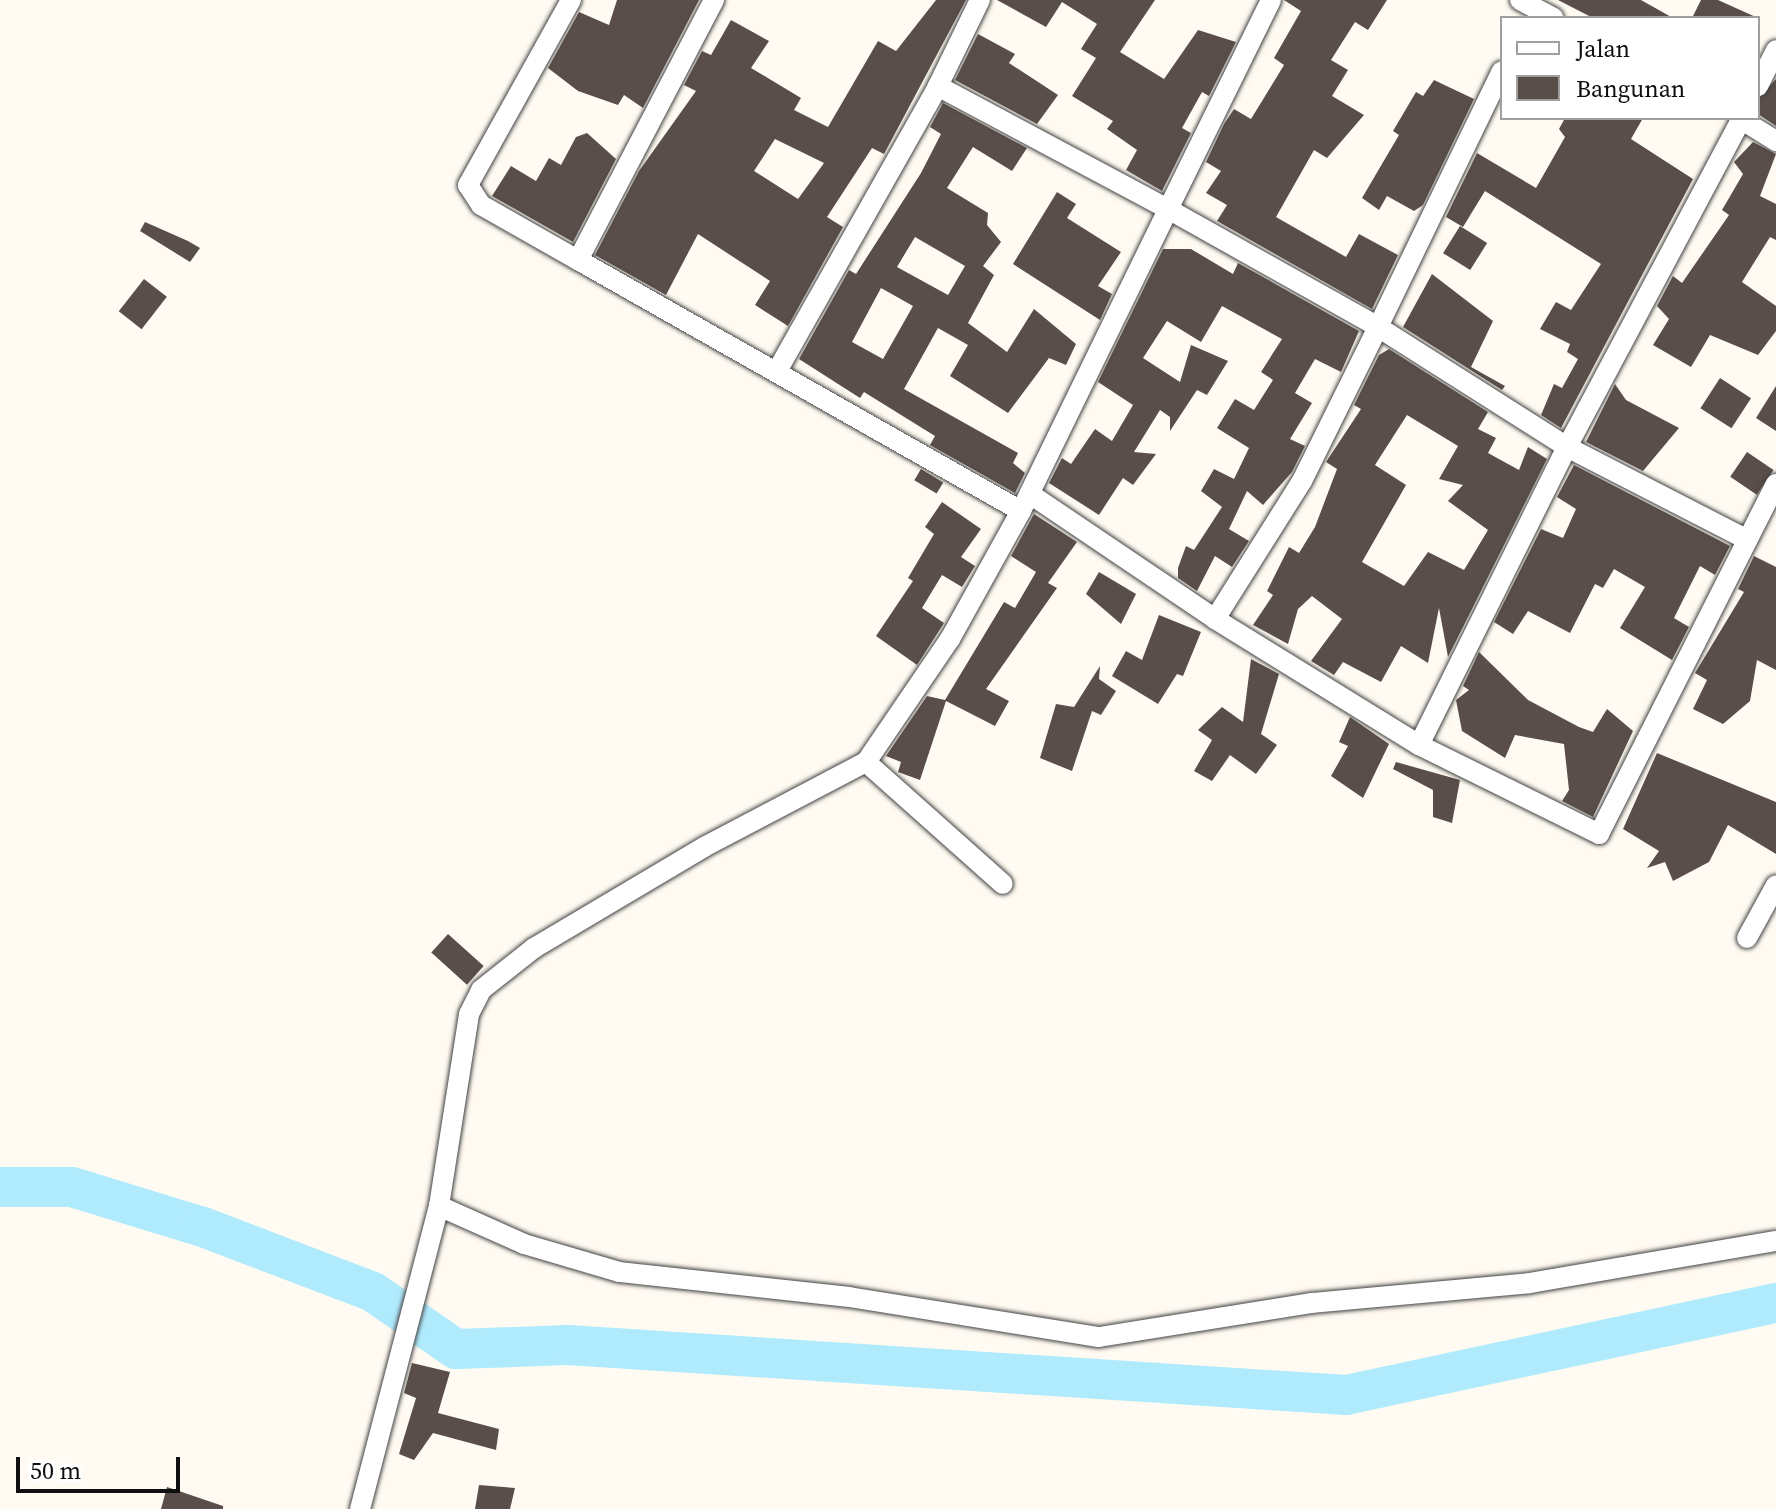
<!DOCTYPE html>
<style>
body{margin:0}
#map{position:relative;width:1776px;height:1509px;overflow:hidden;background:#fffbf2;font-family:"Source Serif 4",serif}
div>[style]{position:absolute}
[style*='--x']{left:calc(var(--x)*1px);top:calc(var(--y)*1px);width:calc(var(--w)*1px);rotate:calc(var(--a)*1deg)}
.river>*{height:40px;margin:-20px;padding:0 20px;transform-origin:20px;border-radius:20px;background:#b0ebfd}
.building>*{inset:0;background:#5a4e4a;transform-origin:0 0}
.roads{filter:drop-shadow(0 0 2px #424242) drop-shadow(0 0 2px #424242)}
.minor>*{height:20px;margin:-10px;padding:0 10px;transform-origin:10px;border-radius:10px;background:#fff}
span{translate:-50% -50%;white-space:nowrap;text-align:center;line-height:1.15;-webkit-text-stroke:8px #fff;paint-order:stroke}
.legend{position:absolute;left:1500px;top:16px;width:260px;height:104px;box-sizing:border-box;background:#fff;border:2px solid #9f9f9f;margin:0;padding:10px 14px;list-style:none;font-size:24px;color:#0f0f0f}
.legend li{display:flex;align-items:center;gap:16px;height:40px}
.legend b{width:40px;border:2px solid #9f9f9f}
.scale{position:absolute;left:16px;top:1457px;width:164px;height:36px;box-sizing:border-box;border:4px solid #0f0f0f;border-top:0;padding-left:10px;font-size:24px;line-height:28px;white-space:nowrap;color:#0f0f0f;-webkit-text-stroke:6px #fff;paint-order:stroke}
</style>
<div id="map">
<div class="river">
<i style="--x:0;--y:1187;--w:72;--a:0"></i>
<i style="--x:72;--y:1187;--w:137;--a:17"></i>
<i style="--x:203;--y:1227;--w:182;--a:20.9"></i>
<i style="--x:373;--y:1292;--w:101;--a:34.5"></i>
<i style="--x:456;--y:1349;--w:112;--a:-2"></i>
<i style="--x:568;--y:1345;--w:780;--a:3.68"></i>
<i style="--x:1346;--y:1395;--w:440;--a:-12.1"></i>
</div>
<div class="building">
<i style="clip-path:polygon(617px 0,699px 0,643px 108px,624px 95px,618px 105px,578px 91px,548px 68px,579px 12px,609px 25px)"></i>
<i style="clip-path:polygon(evenodd,936px 0,966px 0,884px 154px,872px 148px,827px 217px,843px 227px,788px 326px,755px 305px,770px 281px,698px 234px,666px 295px,595px 255px,639px 171px,696px 91px,684px 85px,702px 51px,711px 55px,731px 20px,769px 41px,751px 68px,801px 98px,794px 110px,828px 127px,878px 41px,896px 51px,936px 0,775px 139px,824px 163px,798px 199px,754px 171px,775px 139px)"></i>
<i style="clip-path:polygon(997px 0,1155px 0,1120px 52px,1164px 79px,1198px 30px,1236px 42px,1209px 96px,1202px 92px,1182px 128px,1191px 133px,1162px 191px,1126px 170px,1137px 150px,1107px 129px,1113px 121px,1072px 96px,1096px 58px,1081px 49px,1097px 24px,1062px 2px,1046px 27px)"></i>
<i style="clip-path:polygon(1284px 0,1387px 0,1368px 30px,1355px 22px,1331px 60px,1348px 70px,1332px 96px,1364px 115px,1327px 158px,1314px 150px,1276px 217px,1346px 257px,1359px 234px,1398px 255px,1372px 309px,1217px 221px,1227px 205px,1206px 193px,1221px 171px,1206px 162px,1224px 124px,1234px 109px,1251px 119px,1284px 65px,1274px 58px,1301px 11px)"></i>
<i style="clip-path:polygon(1558px 0,1641px 0,1673px 18px,1593px 18px)"></i>
<i style="clip-path:polygon(1701px 0,1718px 0,1758px 18px,1692px 18px)"></i>
<i style="clip-path:polygon(978px 34px,1015px 54px,1009px 63px,1058px 95px,1037px 124px,955px 80px)"></i>
<i style="clip-path:polygon(1776px 79px,1776px 126px,1758px 114px,1758px 99px)"></i>
<i style="clip-path:polygon(1434px 80px,1474px 99px,1423px 205px,1414px 211px,1387px 196px,1379px 210px,1362px 198px,1399px 135px,1393px 131px,1416px 92px,1423px 96px)"></i>
<i style="clip-path:polygon(evenodd,943px 103px,1027px 148px,1012px 171px,973px 147px,947px 188px,988px 213px,987px 225px,1001px 242px,983px 266px,994px 275px,968px 323px,1007px 352px,1034px 309px,1076px 344px,1066px 365px,1049px 358px,1008px 413px,950px 376px,968px 345px,938px 328px,904px 389px,1018px 453px,1013px 463px,1025px 473px,1015px 493px,930px 445px,935px 436px,864px 392px,860px 398px,799px 359px,849px 270px,856px 274px,921px 173px,941px 134px,930px 127px,943px 103px,915px 237px,965px 266px,948px 295px,897px 267px,915px 237px,943px 103px,881px 288px,913px 306px,883px 359px,852px 342px,881px 288px)"></i>
<i style="clip-path:polygon(1565px 118px,1643px 118px,1631px 139px,1693px 179px,1561px 428px,1541px 415px,1554px 384px,1562px 388px,1578px 359px,1567px 352px,1570px 344px,1540px 329px,1556px 302px,1571px 310px,1601px 264px,1485px 191px,1463px 227px,1446px 217px,1477px 153px,1536px 188px,1565px 137px,1559px 129px)"></i>
<i style="clip-path:polygon(587px 133px,616px 159px,573px 242px,492px 196px,511px 166px,536px 181px,549px 158px,561px 165px,576px 137px)"></i>
<i style="clip-path:polygon(1753px 142px,1776px 154px,1760px 196px,1776px 204px,1776px 240px,1770px 237px,1742px 282px,1776px 306px,1776px 331px,1758px 355px,1710px 335px,1691px 367px,1653px 345px,1669px 319px,1657px 306px,1673px 276px,1682px 283px,1729px 215px,1722px 210px,1743px 174px,1734px 162px)"></i>
<i style="clip-path:polygon(1057px 192px,1076px 204px,1067px 218px,1121px 252px,1098px 286px,1112px 294px,1100px 320px,1013px 264px)"></i>
<i style="clip-path:polygon(145px 222px,188px 241px,200px 248px,190px 262px,140px 231px)"></i>
<i style="left:1460px;top:226px;width:32px;height:32px;rotate:32deg"></i>
<i style="clip-path:polygon(1163px 249px,1191px 249px,1233px 274px,1238px 263px,1359px 331px,1341px 372px,1315px 359px,1295px 393px,1312px 403px,1290px 439px,1305px 446px,1292px 472px,1263px 505px,1247px 491px,1229px 529px,1249px 541px,1232px 567px,1215px 556px,1197px 591px,1178px 578px,1178px 568px,1186px 546px,1194px 550px,1222px 507px,1201px 491px,1214px 469px,1234px 479px,1249px 448px,1217px 428px,1235px 399px,1254px 410px,1273px 380px,1261px 372px,1282px 339px,1222px 306px,1201px 342px,1167px 321px,1143px 358px,1180px 382px,1191px 345px,1228px 361px,1207px 395px,1197px 390px,1170px 431px,1170px 417px,1160px 410px,1134px 452px,1156px 454px,1133px 485px,1123px 478px,1099px 515px,1049px 483px,1062px 458px,1071px 464px,1095px 429px,1112px 441px,1133px 405px,1098px 382px)"></i>
<i style="clip-path:polygon(1432px 274px,1493px 321px,1471px 367px,1505px 386px,1502px 390px,1403px 327px)"></i>
<i style="left:144px;top:279px;width:29px;height:41px;rotate:38deg"></i>
<i style="clip-path:polygon(evenodd,1389px 349px,1488px 412px,1478px 429px,1496px 438px,1488px 453px,1519px 470px,1528px 447px,1547px 459px,1448px 657px,1439px 608px,1428px 663px,1401px 646px,1381px 682px,1343px 662px,1334px 675px,1311px 661px,1342px 619px,1312px 596px,1298px 609px,1288px 644px,1253px 625px,1273px 595px,1267px 591px,1289px 547px,1299px 553px,1315px 527px,1337px 469px,1326px 462px,1361px 409px,1354px 405px,1379px 355px,1389px 349px,1407px 415px,1458px 446px,1439px 479px,1463px 485px,1448px 501px,1488px 530px,1464px 570px,1428px 552px,1404px 586px,1362px 562px,1406px 485px,1375px 465px,1407px 415px)"></i>
<i style="left:1720px;top:378px;width:37px;height:36px;rotate:33deg"></i>
<i style="clip-path:polygon(1615px 384px,1626px 400px,1679px 428px,1643px 471px,1586px 442px)"></i>
<i style="clip-path:polygon(1776px 386px,1776px 431px,1756px 418px)"></i>
<i style="left:1747px;top:452px;width:32px;height:30px;rotate:34deg"></i>
<i style="clip-path:polygon(1574px 465px,1730px 546px,1715px 575px,1700px 566px,1674px 618px,1689px 627px,1672px 660px,1620px 628px,1645px 587px,1614px 569px,1603px 588px,1595px 584px,1570px 633px,1528px 611px,1513px 634px,1494px 622px,1541px 529px,1563px 538px,1576px 509px,1557px 497px)"></i>
<i style="left:921px;top:469px;width:26px;height:13px;rotate:31deg"></i>
<i style="clip-path:polygon(942px 502px,981px 529px,961px 557px,975px 566px,962px 587px,942px 575px,922px 608px,944px 623px,917px 665px,876px 636px,913px 581px,908px 578px,934px 534px,925px 527px)"></i>
<i style="clip-path:polygon(1034px 514px,1077px 542px,1048px 583px,1057px 588px,986px 689px,1009px 701px,995px 726px,946px 701px,920px 780px,898px 772px,901px 762px,886px 756px,927px 696px,945px 700px,1004px 602px,1015px 608px,1036px 572px,1011px 556px)"></i>
<i style="clip-path:polygon(1754px 556px,1776px 567px,1776px 670px,1757px 660px,1750px 701px,1723px 724px,1693px 709px,1707px 680px,1695px 673px,1744px 592px,1738px 589px)"></i>
<i style="clip-path:polygon(1099px 572px,1136px 594px,1121px 624px,1086px 594px)"></i>
<i style="clip-path:polygon(1159px 615px,1201px 632px,1183px 676px,1177px 674px,1158px 704px,1112px 676px,1126px 651px,1142px 660px)"></i>
<i style="clip-path:polygon(1479px 652px,1528px 700px,1579px 727px,1593px 732px,1607px 709px,1633px 731px,1593px 817px,1562px 801px,1569px 790px,1564px 744px,1515px 735px,1505px 758px,1462px 731px,1456px 700px,1469px 690px,1463px 686px)"></i>
<i style="clip-path:polygon(1251px 659px,1279px 674px,1261px 734px,1277px 745px,1256px 774px,1230px 755px,1212px 781px,1194px 771px,1212px 740px,1198px 730px,1222px 707px,1243px 722px)"></i>
<i style="clip-path:polygon(1100px 666px,1099px 679px,1116px 691px,1101px 715px,1092px 711px,1072px 771px,1040px 758px,1056px 704px,1074px 707px)"></i>
<i style="clip-path:polygon(1350px 717px,1389px 744px,1363px 798px,1331px 776px,1348px 746px,1339px 742px)"></i>
<i style="clip-path:polygon(1657px 753px,1776px 802px,1776px 854px,1728px 825px,1709px 862px,1673px 881px,1665px 862px,1647px 868px,1659px 851px,1623px 829px)"></i>
<i style="clip-path:polygon(1396px 762px,1460px 780px,1452px 823px,1433px 817px,1433px 790px,1393px 769px)"></i>
<i style="left:448px;top:934px;width:48px;height:25px;rotate:42deg"></i>
<i style="clip-path:polygon(412px 1363px,450px 1372px,438px 1413px,499px 1429px,496px 1450px,433px 1433px,414px 1460px,399px 1454px,416px 1398px,404px 1393px)"></i>
<i style="clip-path:polygon(479px 1485px,515px 1488px,510px 1509px,475px 1509px)"></i>
<i style="clip-path:polygon(167px 1487px,223px 1506px,223px 1509px,161px 1509px)"></i>
</div>
<div class="roads">
<div class="minor">
<i style="--x:571;--y:0;--w:212;--a:119.1"></i>
<i style="--x:468;--y:185;--w:24;--a:57"></i>
<i style="--x:481;--y:205;--w:112;--a:29.6"></i>
<i style="--x:714;--y:0;--w:293;--a:117.6"></i>
<i style="--x:578;--y:260;--w:509;--a:29.54"></i>
<i style="--x:1271;--y:0;--w:233;--a:116.2"></i>
<i style="--x:1168;--y:209;--w:241;--a:29.3"></i>
<i style="--x:1378;--y:327;--w:284;--a:-64.2"></i>
<i style="--x:1520;--y:0;--w:38;--a:28"></i>
<i style="--x:1758;--y:86;--w:40;--a:-63.4"></i>
<i style="--x:1739;--y:118;--w:44;--a:31.9"></i>
<i style="--x:777;--y:371;--w:327;--a:-60.5"></i>
<i style="--x:1030;--y:494;--w:223;--a:34"></i>
<i style="--x:1215;--y:619;--w:163;--a:-57.8"></i>
<i style="--x:1302;--y:481;--w:172;--a:-63.7"></i>
<i style="--x:1378;--y:327;--w:224;--a:32.4"></i>
<i style="--x:1567;--y:447;--w:373;--a:-62"></i>
<i style="--x:1215;--y:619;--w:240;--a:31.7"></i>
<i style="--x:1419;--y:745;--w:333;--a:-63.6"></i>
<i style="--x:1567;--y:447;--w:203;--a:27.2"></i>
<i style="--x:1419;--y:745;--w:201;--a:26.3"></i>
<i style="--x:1599;--y:834;--w:392;--a:-63.2"></i>
<i style="--x:866;--y:762;--w:149;--a:-55.7"></i>
<i style="--x:950;--y:639;--w:146;--a:-61"></i>
<i style="--x:1021;--y:511;--w:336;--a:-64"></i>
<i style="--x:1168;--y:209;--w:261;--a:-151.9"></i>
<i style="--x:938;--y:86;--w:96;--a:-64"></i>
<i style="--x:1747;--y:938;--w:60;--a:-61.3"></i>
<i style="--x:439;--y:1206;--w:93;--a:24.1"></i>
<i style="--x:524;--y:1244;--w:99;--a:16.4"></i>
<i style="--x:619;--y:1272;--w:231;--a:6.2"></i>
<i style="--x:849;--y:1297;--w:253;--a:9.1"></i>
<i style="--x:1099;--y:1337;--w:216;--a:-9.1"></i>
<i style="--x:1312;--y:1303;--w:219;--a:-5.2"></i>
<i style="--x:1530;--y:1283;--w:250;--a:-9.7"></i>
<i style="--x:360;--y:1509;--w:313;--a:-75.4"></i>
<i style="--x:439;--y:1206;--w:194;--a:-81.1"></i>
<i style="--x:469;--y:1014;--w:27;--a:-63"></i>
<i style="--x:481;--y:990;--w:68;--a:-38.4"></i>
<i style="--x:534;--y:948;--w:198;--a:-30.7"></i>
<i style="--x:704;--y:847;--w:183;--a:-27.7"></i>
<i style="--x:866;--y:762;--w:183;--a:41.7"></i>
</div>
</div>
<ul class="legend">
<li><b style="height:10px;background:#fff"></b>Jalan</li>
<li><b style="height:22px;background:#5a4e4a"></b>Bangunan</li>
</ul>
<div class="scale">50 m</div>
</div>
